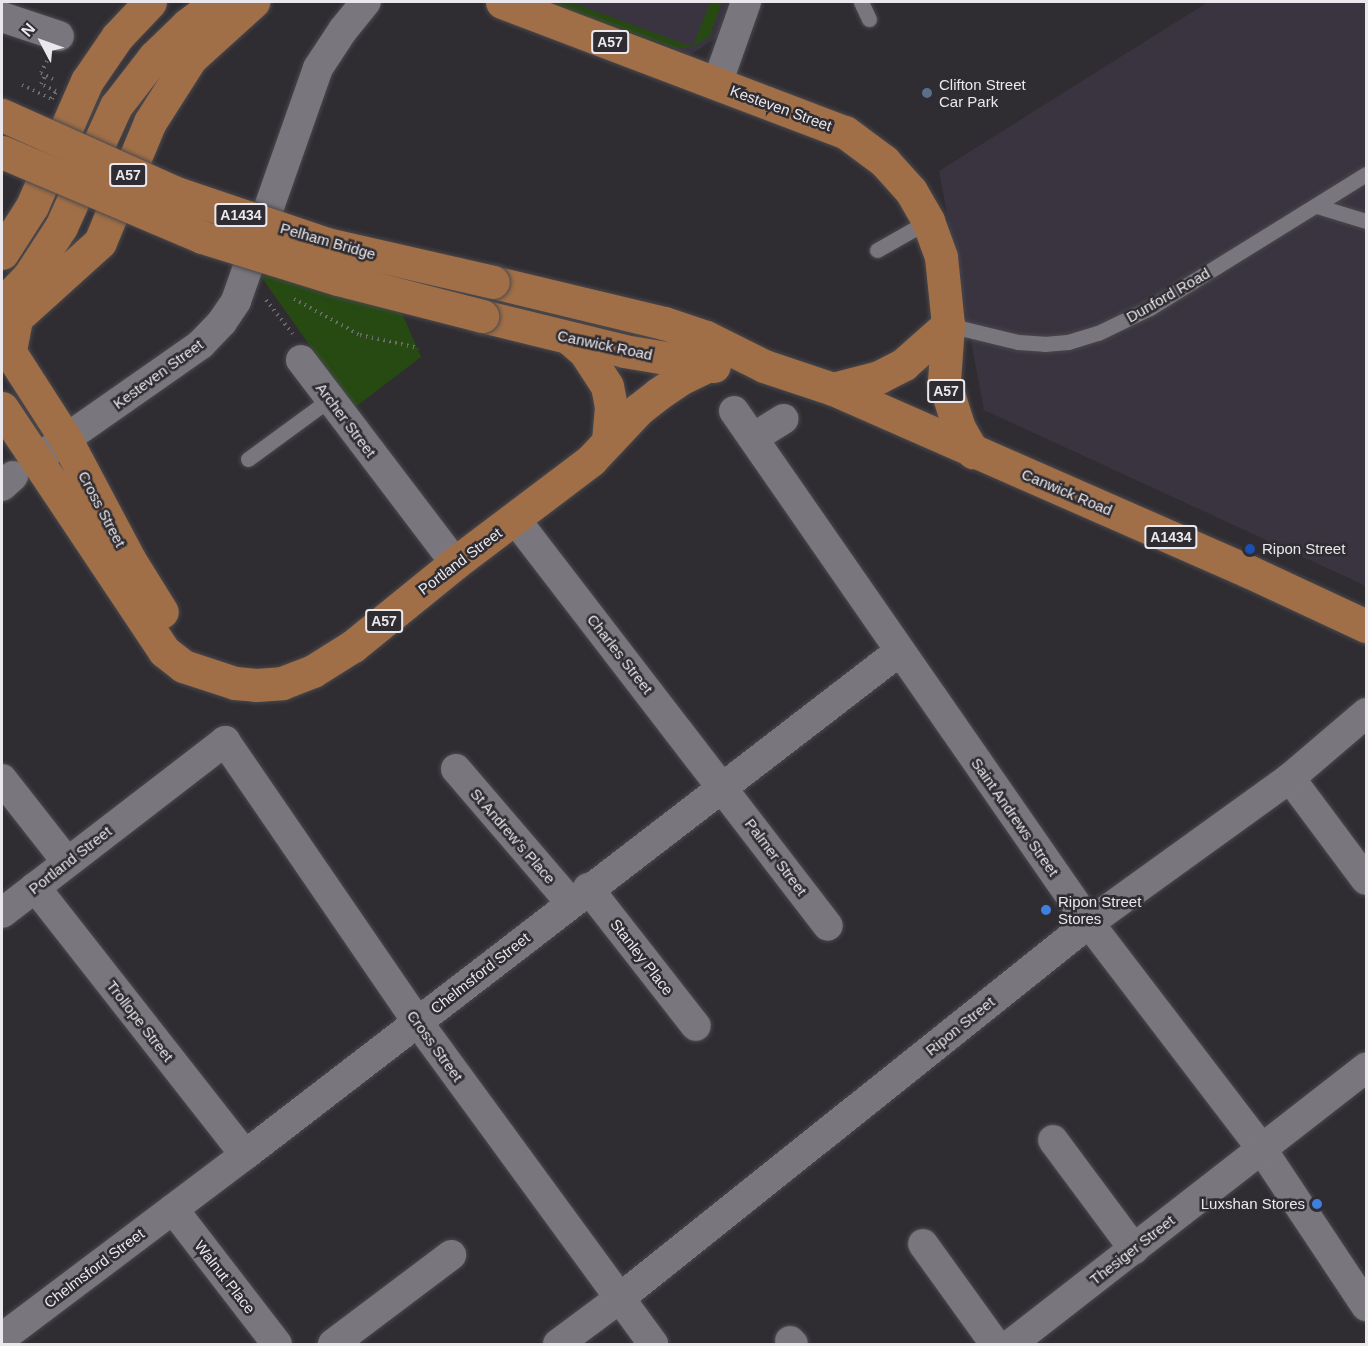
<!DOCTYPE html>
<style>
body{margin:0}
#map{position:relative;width:1368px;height:1346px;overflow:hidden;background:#2f2d32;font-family:Helvetica,sans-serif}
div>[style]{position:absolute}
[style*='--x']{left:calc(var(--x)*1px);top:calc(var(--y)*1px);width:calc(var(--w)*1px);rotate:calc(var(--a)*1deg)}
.built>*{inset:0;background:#393440}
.green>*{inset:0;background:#264a12}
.path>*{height:4px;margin-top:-2px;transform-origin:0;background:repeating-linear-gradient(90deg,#6e6c70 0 1.5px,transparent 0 6px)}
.roads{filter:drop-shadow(0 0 2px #4a484c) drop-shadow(0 0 2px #4a484c)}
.lane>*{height:15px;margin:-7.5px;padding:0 7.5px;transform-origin:7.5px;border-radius:7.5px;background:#79777d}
.street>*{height:30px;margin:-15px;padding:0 15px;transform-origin:15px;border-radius:15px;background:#79777d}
.primary>*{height:33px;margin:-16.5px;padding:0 16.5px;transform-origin:16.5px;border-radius:16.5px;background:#a16f47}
.path-bridge>*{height:4px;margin-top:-2px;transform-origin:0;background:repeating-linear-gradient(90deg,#6e6c70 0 1.5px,transparent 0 6px)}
.bridges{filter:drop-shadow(0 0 2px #4a484c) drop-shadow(0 0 2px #4a484c)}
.primary-bridge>*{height:33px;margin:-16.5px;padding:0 16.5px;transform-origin:16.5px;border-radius:16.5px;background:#a16f47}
.dots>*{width:16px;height:16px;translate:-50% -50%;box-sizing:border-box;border:3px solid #2f2d32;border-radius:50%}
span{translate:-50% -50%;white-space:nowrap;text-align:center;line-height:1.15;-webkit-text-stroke:5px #2f2d32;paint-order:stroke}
.shield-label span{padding:2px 4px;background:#2f2d32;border:2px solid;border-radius:4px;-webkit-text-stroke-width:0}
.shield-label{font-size:14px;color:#eae8ec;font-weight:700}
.poi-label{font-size:15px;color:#eae8ec}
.left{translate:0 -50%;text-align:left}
.right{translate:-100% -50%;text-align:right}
.street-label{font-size:15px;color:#eae8ec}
.frame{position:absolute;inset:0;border:3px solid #eae8ec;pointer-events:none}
.north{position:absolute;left:12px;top:12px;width:60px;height:60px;-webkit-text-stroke:4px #2f2d32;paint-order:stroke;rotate:311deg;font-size:16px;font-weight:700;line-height:24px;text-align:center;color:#eae8ec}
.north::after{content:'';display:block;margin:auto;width:21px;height:27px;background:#eae8ec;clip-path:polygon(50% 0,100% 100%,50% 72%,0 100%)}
</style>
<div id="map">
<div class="built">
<i style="clip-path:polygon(556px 2px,727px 2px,718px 37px,690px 55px)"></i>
<i style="clip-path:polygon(1208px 2px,1366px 2px,1366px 586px,984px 410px,939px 171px)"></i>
</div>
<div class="green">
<i style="clip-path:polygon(547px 2px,570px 2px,693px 47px,710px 2px,722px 2px,710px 36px,695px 46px,688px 48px,674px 48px)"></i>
<i style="clip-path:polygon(275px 265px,398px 304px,421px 357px,354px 408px,262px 278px)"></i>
</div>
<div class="path">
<i style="--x:47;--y:61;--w:13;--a:117"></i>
<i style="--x:41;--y:73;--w:16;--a:27"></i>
<i style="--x:294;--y:299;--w:75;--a:28.6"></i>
<i style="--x:360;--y:335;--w:60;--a:12.4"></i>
<i style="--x:266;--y:300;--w:43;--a:51.5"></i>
</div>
<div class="roads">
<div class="lane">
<i style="--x:861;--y:2;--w:19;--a:65"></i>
<i style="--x:1317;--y:206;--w:51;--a:17"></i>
<i style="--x:877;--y:250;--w:59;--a:-29.6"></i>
<i style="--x:948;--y:325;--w:72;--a:13.7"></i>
<i style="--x:1018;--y:342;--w:26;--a:4"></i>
<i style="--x:1044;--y:344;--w:24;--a:-5"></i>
<i style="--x:1068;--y:342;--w:31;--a:-17"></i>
<i style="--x:1098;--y:333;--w:58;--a:-25.7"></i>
<i style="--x:1150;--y:308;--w:254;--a:-31.8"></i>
<i style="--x:248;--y:459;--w:102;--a:-36.2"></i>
</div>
<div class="street">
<i style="--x:2;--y:17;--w:60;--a:18.4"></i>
<i style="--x:717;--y:84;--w:87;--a:-70.5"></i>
<i style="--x:301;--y:360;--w:255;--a:52.8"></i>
<i style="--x:734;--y:411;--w:623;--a:55.26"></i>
<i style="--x:1089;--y:923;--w:283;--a:52.6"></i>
<i style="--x:1261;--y:1148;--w:190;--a:56.4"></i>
<i style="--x:753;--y:438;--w:36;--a:-32"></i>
<i style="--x:47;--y:452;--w:188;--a:-35"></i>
<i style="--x:201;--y:344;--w:30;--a:-46"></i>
<i style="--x:222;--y:322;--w:25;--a:-56"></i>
<i style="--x:236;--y:301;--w:247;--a:-70.6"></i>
<i style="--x:318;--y:68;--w:45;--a:-56.7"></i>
<i style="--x:343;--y:30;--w:36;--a:-51"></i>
<i style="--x:2;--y:486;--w:15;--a:-42"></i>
<i style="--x:515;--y:519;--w:513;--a:52.44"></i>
<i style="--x:456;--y:769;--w:177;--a:49.4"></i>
<i style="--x:1290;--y:778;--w:127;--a:53.3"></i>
<i style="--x:2;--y:779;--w:105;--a:51.9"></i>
<i style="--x:35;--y:887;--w:340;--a:51.9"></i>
<i style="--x:588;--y:888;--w:175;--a:52"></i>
<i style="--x:2;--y:913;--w:282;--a:-37.6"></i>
<i style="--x:225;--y:741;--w:340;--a:55.6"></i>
<i style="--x:417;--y:1021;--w:400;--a:53.8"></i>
<i style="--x:1053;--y:1140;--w:136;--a:53.4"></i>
<i style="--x:173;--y:1209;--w:170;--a:52.4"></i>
<i style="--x:923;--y:1244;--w:123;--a:54.2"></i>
<i style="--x:2;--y:1338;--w:304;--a:-37"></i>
<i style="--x:245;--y:1155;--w:826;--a:-37.58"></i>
<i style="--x:790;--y:1341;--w:4;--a:45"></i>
<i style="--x:333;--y:1344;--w:148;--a:-37"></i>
<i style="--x:558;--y:1344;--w:77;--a:-36.6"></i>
<i style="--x:620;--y:1298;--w:600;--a:-38.64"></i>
<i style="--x:1089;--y:923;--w:248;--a:-35.8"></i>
<i style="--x:1290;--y:778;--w:100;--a:-40.5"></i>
<i style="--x:1011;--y:1344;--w:450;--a:-37.9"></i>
</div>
<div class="primary">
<i style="--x:502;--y:2;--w:367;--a:20.8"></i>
<i style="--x:845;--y:132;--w:49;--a:36.6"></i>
<i style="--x:884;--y:161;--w:40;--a:48"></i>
<i style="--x:911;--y:191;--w:34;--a:60"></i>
<i style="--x:928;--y:221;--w:38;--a:70"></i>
<i style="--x:941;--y:257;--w:68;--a:84.1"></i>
<i style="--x:948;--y:325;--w:56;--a:94.1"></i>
<i style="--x:944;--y:381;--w:49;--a:72.3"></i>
<i style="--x:959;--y:428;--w:28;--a:60"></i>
<i style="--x:2;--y:253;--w:56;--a:-57.4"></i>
<i style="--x:32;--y:206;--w:137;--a:-66.3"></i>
<i style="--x:87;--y:81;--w:53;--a:-55.7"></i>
<i style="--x:117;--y:37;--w:48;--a:-46.7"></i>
<i style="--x:493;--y:282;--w:176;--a:13.5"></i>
<i style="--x:664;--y:323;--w:44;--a:18.4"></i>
<i style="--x:706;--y:337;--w:65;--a:26.6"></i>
<i style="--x:764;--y:366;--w:73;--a:18.4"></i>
<i style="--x:833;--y:389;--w:455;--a:23.7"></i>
<i style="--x:1250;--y:572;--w:128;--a:25"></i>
<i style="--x:2;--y:304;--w:39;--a:-46"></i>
<i style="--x:29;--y:276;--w:59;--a:-56.9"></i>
<i style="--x:61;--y:227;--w:133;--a:-65.6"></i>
<i style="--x:116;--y:106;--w:62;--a:-52.2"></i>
<i style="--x:154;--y:57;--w:46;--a:-44.1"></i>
<i style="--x:187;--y:25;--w:39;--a:-37"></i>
<i style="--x:482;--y:316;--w:146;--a:13.8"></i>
<i style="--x:624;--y:351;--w:91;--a:9.5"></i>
<i style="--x:569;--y:338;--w:21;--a:41"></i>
<i style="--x:585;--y:352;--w:40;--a:57.1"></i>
<i style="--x:607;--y:386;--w:21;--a:79"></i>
<i style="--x:611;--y:407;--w:34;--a:95"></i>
<i style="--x:2;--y:340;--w:117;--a:57.3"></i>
<i style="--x:65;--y:438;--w:137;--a:62.1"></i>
<i style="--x:129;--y:559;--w:62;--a:58.1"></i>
<i style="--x:10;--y:350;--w:33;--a:-79"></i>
<i style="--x:16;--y:318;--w:113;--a:-42.1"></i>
<i style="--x:100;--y:242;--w:130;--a:-67.4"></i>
<i style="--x:150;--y:122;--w:76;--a:-57.4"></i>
<i style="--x:191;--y:58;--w:84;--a:-42.1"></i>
<i style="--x:833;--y:389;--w:48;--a:-14.6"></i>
<i style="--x:879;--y:377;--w:28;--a:-27"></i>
<i style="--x:904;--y:364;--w:59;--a:-41.6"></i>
<i style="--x:2;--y:408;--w:292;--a:56.3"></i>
<i style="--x:164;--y:651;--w:24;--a:38"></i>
<i style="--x:183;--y:666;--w:55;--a:18.1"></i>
<i style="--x:235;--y:683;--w:21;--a:5"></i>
<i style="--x:256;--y:685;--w:26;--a:-4"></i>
<i style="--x:282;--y:683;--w:33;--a:-21"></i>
<i style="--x:313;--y:671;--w:47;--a:-32"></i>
<i style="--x:353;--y:646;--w:132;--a:-39.1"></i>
<i style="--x:455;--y:563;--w:171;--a:-37.1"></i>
<i style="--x:591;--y:460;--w:70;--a:-46.7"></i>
<i style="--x:639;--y:409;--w:24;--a:-38"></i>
<i style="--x:658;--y:394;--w:27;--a:-34"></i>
<i style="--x:680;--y:379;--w:30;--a:-26"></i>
</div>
</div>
<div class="path-bridge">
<i style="--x:22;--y:85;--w:33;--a:25"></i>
<i style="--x:52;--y:99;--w:9;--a:-63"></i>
<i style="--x:56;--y:91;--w:17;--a:-155"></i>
<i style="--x:41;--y:84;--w:9;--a:-63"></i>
</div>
<div class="bridges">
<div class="primary-bridge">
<i style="--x:2;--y:115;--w:191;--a:24.1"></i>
<i style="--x:176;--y:193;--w:159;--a:18.7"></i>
<i style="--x:327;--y:244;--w:170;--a:12.9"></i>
<i style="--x:2;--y:152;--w:217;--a:23"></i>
<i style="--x:202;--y:237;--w:142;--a:17.2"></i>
<i style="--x:338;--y:279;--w:149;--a:14.4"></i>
</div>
</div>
<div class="dots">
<i style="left:927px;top:93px;background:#5c6f8a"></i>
<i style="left:1250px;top:549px;background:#1a4fb4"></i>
<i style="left:1046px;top:910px;background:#3f7fe0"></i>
<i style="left:1317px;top:1204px;background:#3f7fe0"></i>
</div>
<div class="shield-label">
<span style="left:610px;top:42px">A57</span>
<span style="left:128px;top:175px">A57</span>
<span style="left:241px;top:215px">A1434</span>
<span style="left:946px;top:391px">A57</span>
<span style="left:1171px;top:537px">A1434</span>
<span style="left:384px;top:621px">A57</span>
</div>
<div class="poi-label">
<span class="left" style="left:939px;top:93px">Clifton Street<br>Car Park</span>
<span class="left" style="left:1262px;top:549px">Ripon Street</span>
<span class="left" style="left:1058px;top:910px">Ripon Street<br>Stores</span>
<span class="right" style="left:1305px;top:1204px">Luxshan Stores</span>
</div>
<div class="street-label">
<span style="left:781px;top:108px;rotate:20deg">Kesteven Street</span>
<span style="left:328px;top:241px;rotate:16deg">Pelham Bridge</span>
<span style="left:1168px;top:295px;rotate:-30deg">Dunford Road</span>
<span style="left:605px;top:345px;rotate:12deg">Canwick Road</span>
<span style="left:158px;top:374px;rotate:-36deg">Kesteven Street</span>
<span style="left:346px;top:420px;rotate:53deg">Archer Street</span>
<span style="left:1067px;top:492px;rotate:23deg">Canwick Road</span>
<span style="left:102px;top:509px;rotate:62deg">Cross Street</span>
<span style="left:460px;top:561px;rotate:-37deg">Portland Street</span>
<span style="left:620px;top:654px;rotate:52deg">Charles Street</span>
<span style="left:1015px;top:817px;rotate:55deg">Saint Andrews Street</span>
<span style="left:513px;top:836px;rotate:49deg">St Andrew's Place</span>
<span style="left:776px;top:857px;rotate:53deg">Palmer Street</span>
<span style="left:70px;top:860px;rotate:-38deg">Portland Street</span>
<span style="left:642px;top:957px;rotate:52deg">Stanley Place</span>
<span style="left:480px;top:973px;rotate:-38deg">Chelmsford Street</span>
<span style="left:140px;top:1021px;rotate:52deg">Trollope Street</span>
<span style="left:960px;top:1026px;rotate:-39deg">Ripon Street</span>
<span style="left:435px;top:1046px;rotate:54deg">Cross Street</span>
<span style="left:1132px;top:1250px;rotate:-38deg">Thesiger Street</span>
<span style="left:94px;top:1268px;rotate:-37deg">Chelmsford Street</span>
<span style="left:225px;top:1277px;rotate:52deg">Walnut Place</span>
</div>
<div class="frame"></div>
<div class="north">N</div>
</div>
